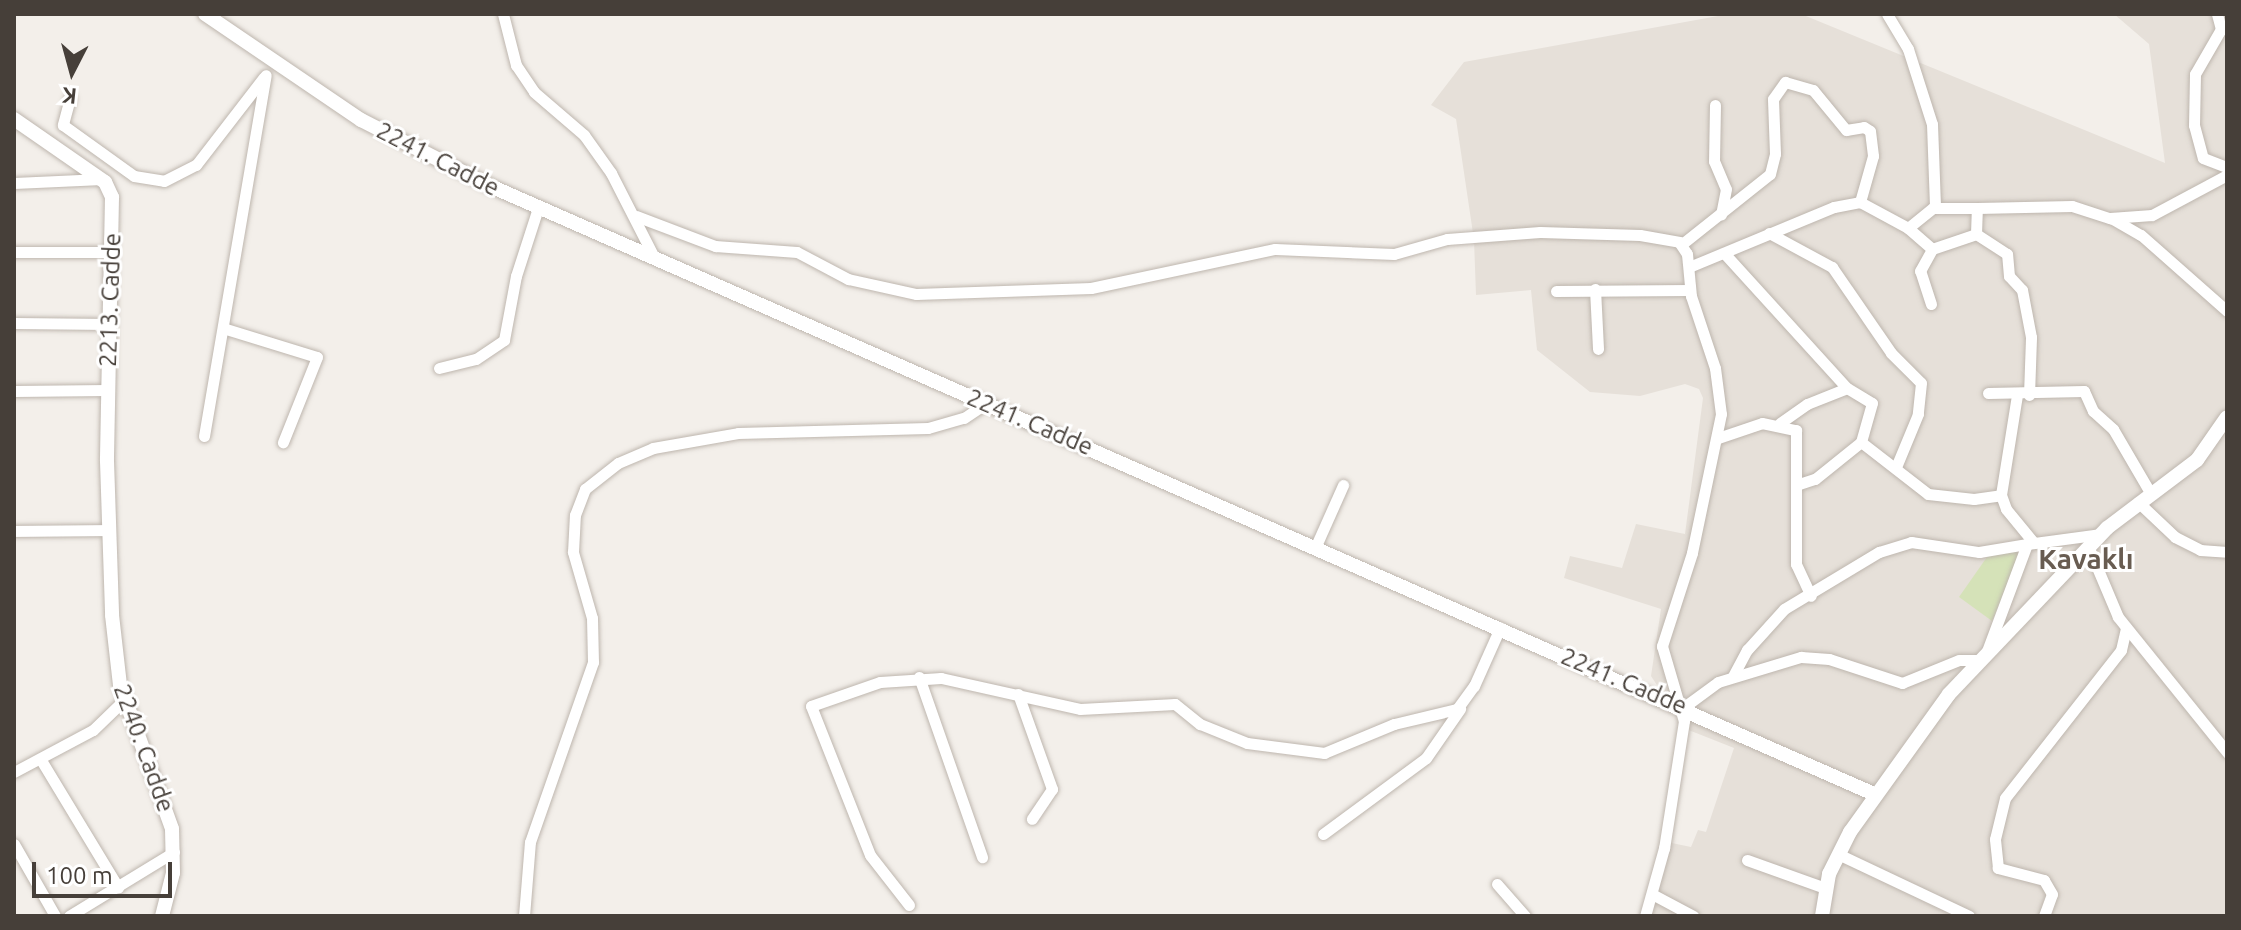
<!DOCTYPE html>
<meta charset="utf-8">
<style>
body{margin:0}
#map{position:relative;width:2241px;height:930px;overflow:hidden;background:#f3efea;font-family:Ubuntu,sans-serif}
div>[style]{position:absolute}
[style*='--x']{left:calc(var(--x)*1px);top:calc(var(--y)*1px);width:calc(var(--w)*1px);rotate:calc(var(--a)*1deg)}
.residential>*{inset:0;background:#e6e0d9}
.green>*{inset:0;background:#d5e2b8}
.roads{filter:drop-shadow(0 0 2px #beb6ae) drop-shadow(0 0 2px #beb6ae)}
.minor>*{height:11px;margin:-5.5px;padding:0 5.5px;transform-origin:5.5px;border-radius:5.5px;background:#fff}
.tertiary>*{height:14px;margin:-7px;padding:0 7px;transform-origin:7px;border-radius:7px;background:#fff}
span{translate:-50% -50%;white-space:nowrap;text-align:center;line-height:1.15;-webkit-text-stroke:6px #fff;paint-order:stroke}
.street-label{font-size:24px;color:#463f39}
.quarter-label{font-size:28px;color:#685c51;font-weight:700}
.frame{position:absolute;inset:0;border:16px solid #463f39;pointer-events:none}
.north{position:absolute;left:32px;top:32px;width:80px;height:80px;-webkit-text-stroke:6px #fff;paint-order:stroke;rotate:186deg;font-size:22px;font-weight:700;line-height:32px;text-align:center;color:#463f39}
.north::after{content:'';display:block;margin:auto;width:28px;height:36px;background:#463f39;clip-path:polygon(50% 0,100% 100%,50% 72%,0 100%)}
.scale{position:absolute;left:32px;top:862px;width:140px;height:36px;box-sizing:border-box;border:4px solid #463f39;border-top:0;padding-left:10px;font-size:24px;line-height:28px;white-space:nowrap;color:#463f39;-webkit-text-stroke:6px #fff;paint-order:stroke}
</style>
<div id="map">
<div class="residential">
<i style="clip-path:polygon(1729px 14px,1801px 14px,2165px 163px,2149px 44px,2114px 14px,2227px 14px,2227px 916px,1649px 916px,1667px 842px,1691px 847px,1698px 830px,1706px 832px,1734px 748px,1686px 729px,1651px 676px,1661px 609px,1564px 578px,1570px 556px,1622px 568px,1636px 524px,1685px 534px,1703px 398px,1699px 389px,1685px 384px,1640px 396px,1590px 392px,1537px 350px,1531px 290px,1476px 295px,1474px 240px,1456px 119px,1431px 105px,1464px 62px)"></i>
</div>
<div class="green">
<i style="clip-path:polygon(2005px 550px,2021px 551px,1992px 621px,1959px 597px,1987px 557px)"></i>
</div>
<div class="roads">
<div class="minor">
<i style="--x:503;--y:14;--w:53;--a:75.7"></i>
<i style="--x:516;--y:65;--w:32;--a:56"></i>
<i style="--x:534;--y:92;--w:66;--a:40.7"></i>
<i style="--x:584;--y:135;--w:47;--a:54.6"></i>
<i style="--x:611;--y:173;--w:94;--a:62.9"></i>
<i style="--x:1887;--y:14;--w:41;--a:59"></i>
<i style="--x:1908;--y:49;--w:79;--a:72.3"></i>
<i style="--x:1932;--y:124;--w:83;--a:87.9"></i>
<i style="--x:2217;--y:14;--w:16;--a:75"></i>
<i style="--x:2221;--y:29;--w:52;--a:120"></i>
<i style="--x:2195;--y:74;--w:51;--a:91.1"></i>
<i style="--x:2194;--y:125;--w:34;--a:75"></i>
<i style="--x:2203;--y:158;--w:26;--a:21"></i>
<i style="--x:70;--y:98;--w:28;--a:105"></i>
<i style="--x:63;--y:125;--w:87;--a:35.7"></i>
<i style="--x:134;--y:176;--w:30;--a:9"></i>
<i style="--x:164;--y:181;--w:36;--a:-27"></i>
<i style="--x:196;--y:165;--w:111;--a:-52.3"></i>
<i style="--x:1715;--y:105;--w:56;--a:91"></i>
<i style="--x:1714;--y:161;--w:30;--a:67"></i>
<i style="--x:1726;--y:189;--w:26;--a:101"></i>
<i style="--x:14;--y:183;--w:88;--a:-2.6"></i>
<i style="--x:636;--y:216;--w:85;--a:20.8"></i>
<i style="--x:715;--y:246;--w:82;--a:4.2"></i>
<i style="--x:797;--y:252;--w:58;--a:27.9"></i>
<i style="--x:848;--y:279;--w:70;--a:12.4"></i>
<i style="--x:916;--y:294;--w:175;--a:-2"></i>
<i style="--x:1091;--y:288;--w:188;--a:-12"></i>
<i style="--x:1275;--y:249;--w:119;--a:2.4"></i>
<i style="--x:1394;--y:254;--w:55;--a:-15.8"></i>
<i style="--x:1447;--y:239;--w:93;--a:-4.3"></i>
<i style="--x:1540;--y:232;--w:100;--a:1.7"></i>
<i style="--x:1640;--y:235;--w:40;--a:10"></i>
<i style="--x:1679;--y:242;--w:14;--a:56"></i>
<i style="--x:1687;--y:254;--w:42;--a:84.6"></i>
<i style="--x:1691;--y:296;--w:76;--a:71.6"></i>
<i style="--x:1715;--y:368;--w:46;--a:82.6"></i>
<i style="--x:1721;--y:414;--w:142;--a:101.8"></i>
<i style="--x:1692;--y:553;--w:98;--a:107.9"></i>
<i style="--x:1662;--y:646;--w:78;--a:73.7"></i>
<i style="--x:1684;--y:721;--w:129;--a:98.9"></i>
<i style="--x:1664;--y:848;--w:71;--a:105.6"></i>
<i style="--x:2111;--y:218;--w:34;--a:30"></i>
<i style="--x:2141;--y:235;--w:115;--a:41.5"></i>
<i style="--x:1908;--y:228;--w:32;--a:-39"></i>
<i style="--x:1933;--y:208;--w:44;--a:0"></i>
<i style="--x:1769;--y:233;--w:72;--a:28.4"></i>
<i style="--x:1832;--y:267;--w:104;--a:55.5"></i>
<i style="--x:1891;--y:353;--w:42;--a:45"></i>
<i style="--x:1921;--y:383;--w:31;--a:96"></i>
<i style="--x:1918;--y:414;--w:57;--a:112.5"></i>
<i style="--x:1682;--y:244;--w:112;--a:-38.5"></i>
<i style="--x:1770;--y:174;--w:21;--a:-76"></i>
<i style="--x:1775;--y:154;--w:55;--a:-92.1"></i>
<i style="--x:1773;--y:99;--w:21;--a:-55"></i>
<i style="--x:1785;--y:82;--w:29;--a:16"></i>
<i style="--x:1813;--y:90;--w:52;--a:50.5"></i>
<i style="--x:1846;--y:130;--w:18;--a:-9"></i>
<i style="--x:1864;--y:127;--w:7;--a:34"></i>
<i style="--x:1870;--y:131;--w:25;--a:83"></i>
<i style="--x:1873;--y:156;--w:48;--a:105.8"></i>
<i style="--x:14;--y:252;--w:97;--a:0"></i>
<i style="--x:1724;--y:253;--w:183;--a:47.7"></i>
<i style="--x:1847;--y:388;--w:29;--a:31"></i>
<i style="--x:1872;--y:403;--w:41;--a:105.8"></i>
<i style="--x:1689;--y:267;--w:157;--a:-22.5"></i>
<i style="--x:1834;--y:207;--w:26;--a:-11"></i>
<i style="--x:1860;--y:202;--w:55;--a:28.4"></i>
<i style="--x:1908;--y:228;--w:32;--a:41"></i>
<i style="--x:1932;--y:249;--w:46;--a:-18.8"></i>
<i style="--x:1595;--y:289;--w:60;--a:87.1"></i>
<i style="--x:1556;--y:291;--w:134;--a:-0.4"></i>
<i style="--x:1931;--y:304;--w:35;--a:-108"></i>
<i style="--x:1920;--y:271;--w:25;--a:-61"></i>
<i style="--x:14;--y:323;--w:95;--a:0.6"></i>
<i style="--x:226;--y:329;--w:95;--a:17.1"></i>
<i style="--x:317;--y:357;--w:92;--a:111.8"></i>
<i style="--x:439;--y:368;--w:38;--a:-14"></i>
<i style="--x:476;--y:359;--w:34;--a:-34"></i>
<i style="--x:504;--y:340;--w:65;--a:-79.4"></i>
<i style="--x:516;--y:276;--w:71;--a:-72.1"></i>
<i style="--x:14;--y:391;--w:93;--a:-0.6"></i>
<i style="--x:1988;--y:393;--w:96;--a:-1.2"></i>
<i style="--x:2084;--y:391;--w:22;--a:66"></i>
<i style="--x:2093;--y:411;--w:27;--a:42"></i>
<i style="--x:2113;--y:429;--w:75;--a:59.7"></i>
<i style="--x:2017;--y:395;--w:101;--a:99.1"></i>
<i style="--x:2001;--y:495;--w:15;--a:70"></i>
<i style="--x:2006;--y:509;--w:44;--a:50.5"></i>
<i style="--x:2029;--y:395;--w:58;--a:-88"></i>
<i style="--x:2031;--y:337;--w:48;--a:-100.8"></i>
<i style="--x:2022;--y:290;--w:19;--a:-133"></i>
<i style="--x:2009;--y:276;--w:22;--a:-95"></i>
<i style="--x:2007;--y:254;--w:37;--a:-147"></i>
<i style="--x:1976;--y:234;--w:26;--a:-88"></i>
<i style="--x:1977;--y:208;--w:95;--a:-1.2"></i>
<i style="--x:2072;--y:206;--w:40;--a:18"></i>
<i style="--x:2110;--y:218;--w:42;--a:-4.1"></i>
<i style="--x:2152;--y:215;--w:85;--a:-28.1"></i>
<i style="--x:1780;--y:423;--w:33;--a:-35"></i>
<i style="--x:1807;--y:404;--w:43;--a:-21.8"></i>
<i style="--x:204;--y:436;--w:366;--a:-80.3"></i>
<i style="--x:1718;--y:438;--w:46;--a:-18.8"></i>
<i style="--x:1762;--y:423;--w:35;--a:12"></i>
<i style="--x:1796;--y:430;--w:134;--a:90"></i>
<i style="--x:1796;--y:564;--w:35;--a:65"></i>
<i style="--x:1796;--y:485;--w:20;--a:-18"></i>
<i style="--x:1815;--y:479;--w:59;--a:-38.8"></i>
<i style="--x:1861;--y:442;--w:85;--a:37.8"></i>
<i style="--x:1928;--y:494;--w:46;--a:6.2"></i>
<i style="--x:1974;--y:499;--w:27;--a:-8"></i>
<i style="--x:2138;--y:502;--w:51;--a:43.4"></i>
<i style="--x:2175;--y:537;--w:28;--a:27"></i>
<i style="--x:2200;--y:550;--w:27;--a:4"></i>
<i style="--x:14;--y:531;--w:94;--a:-0.6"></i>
<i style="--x:2088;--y:546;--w:77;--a:67.1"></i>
<i style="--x:2118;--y:617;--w:174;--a:51.1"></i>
<i style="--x:1315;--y:548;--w:69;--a:-66"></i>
<i style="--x:1987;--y:651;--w:114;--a:-69.5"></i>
<i style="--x:2027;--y:544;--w:75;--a:-7.7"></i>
<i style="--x:1733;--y:676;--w:30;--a:-62"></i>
<i style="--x:1747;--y:650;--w:55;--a:-47.9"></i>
<i style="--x:1784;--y:609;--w:111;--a:-31"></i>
<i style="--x:1879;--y:552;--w:34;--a:-17"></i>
<i style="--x:1911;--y:542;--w:69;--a:8.4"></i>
<i style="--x:1979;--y:552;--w:49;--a:-9.5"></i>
<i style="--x:919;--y:677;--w:191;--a:70.7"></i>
<i style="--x:1018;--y:694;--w:101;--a:70.3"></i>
<i style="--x:1052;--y:789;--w:36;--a:124"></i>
<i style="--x:1684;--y:707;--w:42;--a:-36.3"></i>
<i style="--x:1718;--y:682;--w:87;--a:-16.8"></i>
<i style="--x:1801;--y:657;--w:28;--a:4"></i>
<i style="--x:1829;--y:659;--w:77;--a:18.2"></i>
<i style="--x:1902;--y:683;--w:61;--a:-22"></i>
<i style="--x:1959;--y:660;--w:20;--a:0"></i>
<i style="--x:41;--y:760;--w:149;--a:58.8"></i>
<i style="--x:14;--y:772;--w:89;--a:-28"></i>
<i style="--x:93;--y:730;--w:45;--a:-44.1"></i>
<i style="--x:1323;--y:834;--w:128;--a:-36.4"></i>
<i style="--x:1426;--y:758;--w:60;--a:-55.2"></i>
<i style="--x:14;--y:844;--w:83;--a:60.3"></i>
<i style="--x:1838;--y:854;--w:145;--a:25.3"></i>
<i style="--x:1747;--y:860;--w:83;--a:19.7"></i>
<i style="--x:1497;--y:884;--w:43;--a:48.8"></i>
<i style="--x:1652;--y:894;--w:47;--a:28.2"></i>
<i style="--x:909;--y:905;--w:63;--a:-128"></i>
<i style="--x:870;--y:855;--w:160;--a:-111.6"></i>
<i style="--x:811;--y:706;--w:73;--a:-19.2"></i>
<i style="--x:880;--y:682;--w:61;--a:-3.8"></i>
<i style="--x:941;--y:678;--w:142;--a:12.6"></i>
<i style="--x:1080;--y:709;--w:95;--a:-3"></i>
<i style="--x:1175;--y:704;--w:32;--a:39"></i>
<i style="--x:1200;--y:724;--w:51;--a:22"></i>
<i style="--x:1247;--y:743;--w:78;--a:7.4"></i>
<i style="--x:1324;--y:753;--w:76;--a:-22.5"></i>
<i style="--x:1394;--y:724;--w:65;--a:-13.4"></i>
<i style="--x:1457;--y:709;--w:29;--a:-54"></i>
<i style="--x:1474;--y:686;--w:64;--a:-65.9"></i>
<i style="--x:69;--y:916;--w:123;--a:-31.4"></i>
<i style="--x:524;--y:916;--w:74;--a:-85.4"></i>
<i style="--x:530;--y:842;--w:191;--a:-70.7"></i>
<i style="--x:593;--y:662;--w:44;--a:-91.3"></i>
<i style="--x:592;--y:618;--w:69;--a:-106.1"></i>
<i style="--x:573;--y:552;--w:37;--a:-87"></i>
<i style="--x:575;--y:515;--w:28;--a:-69"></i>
<i style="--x:585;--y:489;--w:42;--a:-38.2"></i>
<i style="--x:618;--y:463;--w:38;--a:-23"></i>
<i style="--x:653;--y:448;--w:86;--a:-10"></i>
<i style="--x:738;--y:433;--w:190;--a:-1.5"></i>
<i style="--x:928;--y:428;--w:37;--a:-16"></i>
<i style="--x:964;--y:418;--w:27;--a:-34"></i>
<i style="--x:2044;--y:916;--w:23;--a:-70"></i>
<i style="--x:2052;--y:894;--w:16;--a:-120"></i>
<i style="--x:2044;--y:880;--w:48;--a:-165.4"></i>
<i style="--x:1998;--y:868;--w:29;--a:-96"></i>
<i style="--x:1995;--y:839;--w:42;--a:-76.3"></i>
<i style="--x:2005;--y:798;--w:188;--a:-51.9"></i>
<i style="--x:2121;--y:650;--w:23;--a:-77"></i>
</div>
<div class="tertiary">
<i style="--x:205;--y:14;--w:189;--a:34.2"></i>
<i style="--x:361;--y:120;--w:143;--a:27.1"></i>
<i style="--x:488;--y:185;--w:1514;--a:23.72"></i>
<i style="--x:14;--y:119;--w:111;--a:34.7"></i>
<i style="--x:105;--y:182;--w:17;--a:65"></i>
<i style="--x:112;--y:197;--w:264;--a:91.1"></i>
<i style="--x:107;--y:461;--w:154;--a:88.1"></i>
<i style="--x:112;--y:615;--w:70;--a:83.5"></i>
<i style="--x:120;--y:685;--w:153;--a:70.1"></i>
<i style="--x:172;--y:829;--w:44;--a:88.7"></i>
<i style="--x:173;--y:873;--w:44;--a:104.3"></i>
<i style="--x:1822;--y:916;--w:43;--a:-80.5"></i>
<i style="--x:1829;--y:874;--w:47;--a:-63.4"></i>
<i style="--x:1850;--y:832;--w:170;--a:-54.3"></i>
<i style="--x:1949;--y:694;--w:229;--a:-46.4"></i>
<i style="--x:2107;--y:528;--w:113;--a:-37.1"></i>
<i style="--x:2197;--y:460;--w:52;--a:-55.1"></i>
</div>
</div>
<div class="street-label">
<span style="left:438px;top:159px;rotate:27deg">2241. Cadde</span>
<span style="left:110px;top:300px;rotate:-88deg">2213. Cadde</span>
<span style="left:1030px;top:422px;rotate:23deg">2241. Cadde</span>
<span style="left:1624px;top:681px;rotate:23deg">2241. Cadde</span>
<span style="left:144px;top:748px;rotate:70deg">2240. Cadde</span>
</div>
<div class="quarter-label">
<span style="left:2086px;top:559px">Kavaklı</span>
</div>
<div class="frame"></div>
<div class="north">K</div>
<div class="scale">100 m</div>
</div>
